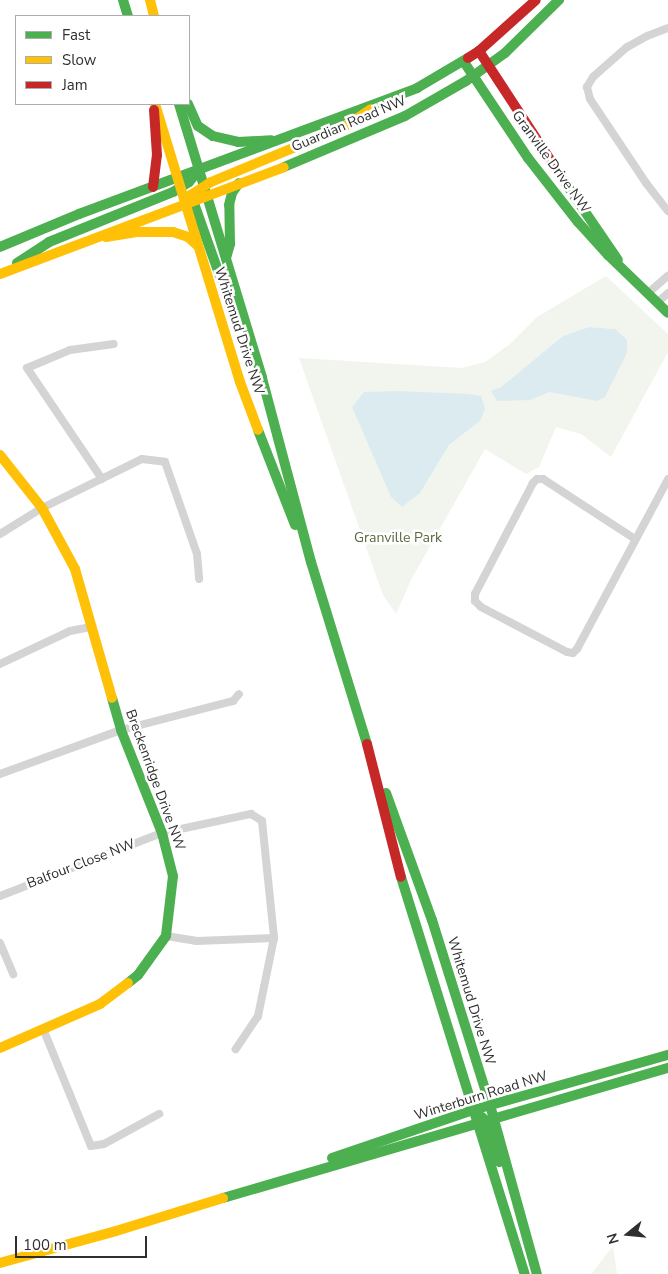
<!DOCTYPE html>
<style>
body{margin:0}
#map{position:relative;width:668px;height:1274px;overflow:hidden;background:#fff;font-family:"Nunito Sans",sans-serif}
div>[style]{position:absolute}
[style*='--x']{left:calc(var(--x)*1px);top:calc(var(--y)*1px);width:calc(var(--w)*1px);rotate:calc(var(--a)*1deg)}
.green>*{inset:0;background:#f2f5ed}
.water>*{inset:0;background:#dbebf0}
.street>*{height:8px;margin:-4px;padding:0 4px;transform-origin:4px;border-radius:4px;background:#d4d4d4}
.fast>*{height:10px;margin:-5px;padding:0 5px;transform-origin:5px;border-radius:5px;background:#4caf50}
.slow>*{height:10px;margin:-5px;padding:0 5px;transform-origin:5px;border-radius:5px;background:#ffc107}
.jam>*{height:10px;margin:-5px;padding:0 5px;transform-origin:5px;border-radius:5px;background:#c62828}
span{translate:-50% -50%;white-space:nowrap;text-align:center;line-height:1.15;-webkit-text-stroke:5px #fff;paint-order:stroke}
.street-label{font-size:14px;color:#2f2f2f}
.park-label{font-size:14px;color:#59693f}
.legend{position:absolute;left:15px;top:15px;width:175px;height:90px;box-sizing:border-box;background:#fff;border:1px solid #acacac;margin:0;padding:6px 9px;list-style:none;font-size:15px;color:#2f2f2f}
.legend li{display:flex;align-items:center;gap:10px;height:25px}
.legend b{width:25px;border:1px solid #acacac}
.north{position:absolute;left:603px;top:1209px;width:50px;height:50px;-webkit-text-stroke:4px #fff;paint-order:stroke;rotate:253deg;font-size:14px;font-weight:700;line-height:20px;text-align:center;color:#2f2f2f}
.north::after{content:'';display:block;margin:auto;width:18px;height:22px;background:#2f2f2f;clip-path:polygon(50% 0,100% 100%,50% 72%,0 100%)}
.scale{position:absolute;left:15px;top:1236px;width:132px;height:22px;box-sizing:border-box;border:2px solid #2f2f2f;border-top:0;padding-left:6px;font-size:15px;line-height:18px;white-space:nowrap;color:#2f2f2f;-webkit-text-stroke:4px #fff;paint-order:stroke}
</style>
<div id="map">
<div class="green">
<i style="clip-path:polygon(evenodd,606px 276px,668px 334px,668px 352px,611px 457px,581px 434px,556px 427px,539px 467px,526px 474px,485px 449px,411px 580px,396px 614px,383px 595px,299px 358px,462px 368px,485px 362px,510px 344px,537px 317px,606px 276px,589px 327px,615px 329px,597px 401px,549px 392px,491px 392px,501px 387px,563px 336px,589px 327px,606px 276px,353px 407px,480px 421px,449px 445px,420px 493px,353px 407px)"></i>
<i style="clip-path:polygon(613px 1246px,617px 1274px,591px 1274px)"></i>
</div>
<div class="water">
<i style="clip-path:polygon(589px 327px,615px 329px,627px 340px,627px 353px,605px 397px,597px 401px,549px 392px,530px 400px,497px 401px,491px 391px,501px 387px,563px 336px)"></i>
<i style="clip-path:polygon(398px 391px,468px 394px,481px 396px,485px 409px,480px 421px,449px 445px,420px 493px,402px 507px,391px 497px,352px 407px,364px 392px)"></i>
</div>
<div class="street">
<i style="--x:668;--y:28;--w:22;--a:159"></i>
<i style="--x:647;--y:36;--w:23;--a:151"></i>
<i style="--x:627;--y:47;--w:45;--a:138.6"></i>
<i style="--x:593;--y:77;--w:12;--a:121"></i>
<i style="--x:587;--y:87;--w:12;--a:76"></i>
<i style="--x:590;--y:99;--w:101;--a:56.3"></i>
<i style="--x:646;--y:183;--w:36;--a:52"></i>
<i style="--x:647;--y:294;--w:28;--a:-41"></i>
<i style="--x:657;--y:303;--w:15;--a:-42"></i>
<i style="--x:102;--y:479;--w:134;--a:-124"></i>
<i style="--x:27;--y:368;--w:47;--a:-22.7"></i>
<i style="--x:70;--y:350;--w:44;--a:-7.8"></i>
<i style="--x:0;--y:534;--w:49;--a:-31.8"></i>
<i style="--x:42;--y:508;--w:111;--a:-26.1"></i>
<i style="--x:142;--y:459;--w:23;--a:7"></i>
<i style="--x:165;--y:462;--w:97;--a:70.8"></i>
<i style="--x:197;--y:554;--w:25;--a:85"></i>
<i style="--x:635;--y:539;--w:110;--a:-146.9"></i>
<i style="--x:543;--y:479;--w:6;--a:180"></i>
<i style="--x:537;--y:479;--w:6;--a:135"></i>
<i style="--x:533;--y:483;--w:125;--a:117.6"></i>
<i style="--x:475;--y:594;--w:7;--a:90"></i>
<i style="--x:475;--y:601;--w:8;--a:45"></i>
<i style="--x:481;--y:607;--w:97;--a:27.6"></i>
<i style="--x:567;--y:652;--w:6;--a:9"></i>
<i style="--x:573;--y:653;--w:6;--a:-45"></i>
<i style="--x:577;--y:649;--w:193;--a:-61.8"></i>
<i style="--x:0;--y:664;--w:77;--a:-25.2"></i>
<i style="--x:70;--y:631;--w:21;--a:-11"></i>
<i style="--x:0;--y:774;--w:129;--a:-20"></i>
<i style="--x:121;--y:730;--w:116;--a:-14.5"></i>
<i style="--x:233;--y:701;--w:9;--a:-49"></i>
<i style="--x:0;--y:896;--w:174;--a:-21.3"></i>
<i style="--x:162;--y:833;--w:91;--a:-12.1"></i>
<i style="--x:251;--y:814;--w:13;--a:32"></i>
<i style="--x:262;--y:821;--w:118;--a:84.1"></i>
<i style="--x:274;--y:938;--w:80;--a:101.6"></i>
<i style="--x:258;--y:1016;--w:40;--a:124"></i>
<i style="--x:166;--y:936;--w:30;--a:9"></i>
<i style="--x:196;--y:941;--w:78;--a:-2.2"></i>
<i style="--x:0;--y:943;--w:34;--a:67"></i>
<i style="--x:44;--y:1031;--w:124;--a:67.8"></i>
<i style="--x:91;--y:1146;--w:13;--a:-9"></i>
<i style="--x:104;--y:1144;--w:63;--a:-28.6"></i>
</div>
<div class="fast">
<i style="--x:123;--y:0;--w:17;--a:73"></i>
<i style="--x:464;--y:62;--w:115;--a:56.3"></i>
<i style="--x:528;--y:158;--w:81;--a:52"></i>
<i style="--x:578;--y:222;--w:45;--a:47.7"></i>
<i style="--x:608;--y:255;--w:83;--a:44"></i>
<i style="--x:179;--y:104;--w:286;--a:73.1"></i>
<i style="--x:262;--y:378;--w:190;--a:75.1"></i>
<i style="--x:311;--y:562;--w:190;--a:72.9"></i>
<i style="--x:188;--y:104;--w:24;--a:66"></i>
<i style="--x:198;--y:126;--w:18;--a:34"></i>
<i style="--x:213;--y:136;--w:26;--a:13"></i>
<i style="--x:238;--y:142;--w:33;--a:-3"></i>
<i style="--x:284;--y:167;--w:131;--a:-22.9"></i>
<i style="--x:405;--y:116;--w:70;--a:-29.8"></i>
<i style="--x:466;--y:81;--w:48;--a:-35.7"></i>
<i style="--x:505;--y:53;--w:76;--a:-44.5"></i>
<i style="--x:562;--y:178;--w:99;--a:55.7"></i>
<i style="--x:191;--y:195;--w:114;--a:70.4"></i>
<i style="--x:229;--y:302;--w:27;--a:63"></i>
<i style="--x:0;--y:247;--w:86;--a:-22.7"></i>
<i style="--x:79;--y:214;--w:361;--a:-20.4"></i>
<i style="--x:417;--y:88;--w:59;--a:-30.5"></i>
<i style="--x:226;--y:258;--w:15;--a:-74"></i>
<i style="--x:230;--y:244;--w:39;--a:-91"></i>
<i style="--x:229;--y:205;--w:12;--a:-76"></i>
<i style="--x:232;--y:193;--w:12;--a:-55"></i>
<i style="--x:17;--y:263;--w:38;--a:-33"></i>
<i style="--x:49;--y:242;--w:134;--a:-22"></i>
<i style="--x:173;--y:192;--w:19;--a:-32"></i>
<i style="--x:189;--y:182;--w:14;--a:-51"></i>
<i style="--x:258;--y:430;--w:102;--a:68.7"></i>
<i style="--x:112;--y:698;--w:33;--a:74"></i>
<i style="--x:121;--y:730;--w:111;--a:68.3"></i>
<i style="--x:162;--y:833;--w:44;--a:75.7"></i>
<i style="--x:173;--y:876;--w:60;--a:96.7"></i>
<i style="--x:166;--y:936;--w:48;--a:125.7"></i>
<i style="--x:138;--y:975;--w:13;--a:141"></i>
<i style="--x:386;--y:793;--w:135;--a:70.1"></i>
<i style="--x:432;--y:920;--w:194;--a:72.6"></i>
<i style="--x:490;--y:1105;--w:175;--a:74.5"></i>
<i style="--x:401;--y:877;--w:416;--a:72.7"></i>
<i style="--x:482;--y:1117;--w:9;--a:54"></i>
<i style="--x:487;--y:1124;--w:40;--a:72"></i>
<i style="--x:332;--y:1158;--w:149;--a:-18.8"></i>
<i style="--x:473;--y:1110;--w:203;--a:-15.8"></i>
<i style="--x:223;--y:1198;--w:464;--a:-16.3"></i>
</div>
<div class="slow">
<i style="--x:150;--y:0;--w:16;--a:76"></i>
<i style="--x:155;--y:104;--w:291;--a:73"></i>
<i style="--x:240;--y:382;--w:51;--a:69.4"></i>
<i style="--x:185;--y:203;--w:10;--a:-53"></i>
<i style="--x:191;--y:195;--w:24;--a:-33"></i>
<i style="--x:211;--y:182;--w:146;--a:-22.5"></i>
<i style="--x:346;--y:126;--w:30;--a:-34"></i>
<i style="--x:106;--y:237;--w:31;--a:-9"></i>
<i style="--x:137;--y:232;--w:36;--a:0"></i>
<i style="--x:173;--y:232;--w:16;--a:18"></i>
<i style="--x:188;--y:237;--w:12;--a:42"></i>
<i style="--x:0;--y:274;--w:303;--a:-20.6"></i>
<i style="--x:0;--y:455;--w:68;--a:51.6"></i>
<i style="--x:42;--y:508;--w:69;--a:61.6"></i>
<i style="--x:75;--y:569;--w:134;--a:74"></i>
<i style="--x:0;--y:1048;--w:109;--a:-23.7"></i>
<i style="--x:100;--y:1004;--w:35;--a:-37"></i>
<i style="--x:0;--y:1263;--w:120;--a:-15.4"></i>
<i style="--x:116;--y:1231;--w:112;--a:-17.1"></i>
</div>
<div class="jam">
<i style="--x:479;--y:51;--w:152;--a:56.8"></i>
<i style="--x:468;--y:58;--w:13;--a:-32"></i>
<i style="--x:479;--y:51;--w:76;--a:-41.8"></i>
<i style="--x:153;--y:187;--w:32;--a:-83"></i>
<i style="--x:157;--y:155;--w:45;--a:-93.8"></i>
<i style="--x:367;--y:744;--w:137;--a:75.7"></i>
</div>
<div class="street-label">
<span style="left:349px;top:124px;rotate:-23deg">Guardian Road NW</span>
<span style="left:551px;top:162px;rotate:54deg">Granville Drive NW</span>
<span style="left:239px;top:331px;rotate:72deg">Whitemud Drive NW</span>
<span style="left:155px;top:780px;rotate:70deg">Breckenridge Drive NW</span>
<span style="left:81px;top:864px;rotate:-21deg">Balfour Close NW</span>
<span style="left:471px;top:1001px;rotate:73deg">Whitemud Drive NW</span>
<span style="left:481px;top:1096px;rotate:-17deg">Winterburn Road NW</span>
</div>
<div class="park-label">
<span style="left:398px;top:538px">Granville Park</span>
</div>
<ul class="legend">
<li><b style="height:6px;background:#4caf50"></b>Fast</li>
<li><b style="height:6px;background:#ffc107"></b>Slow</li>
<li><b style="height:6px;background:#c62828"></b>Jam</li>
</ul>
<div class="north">N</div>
<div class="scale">100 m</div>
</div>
